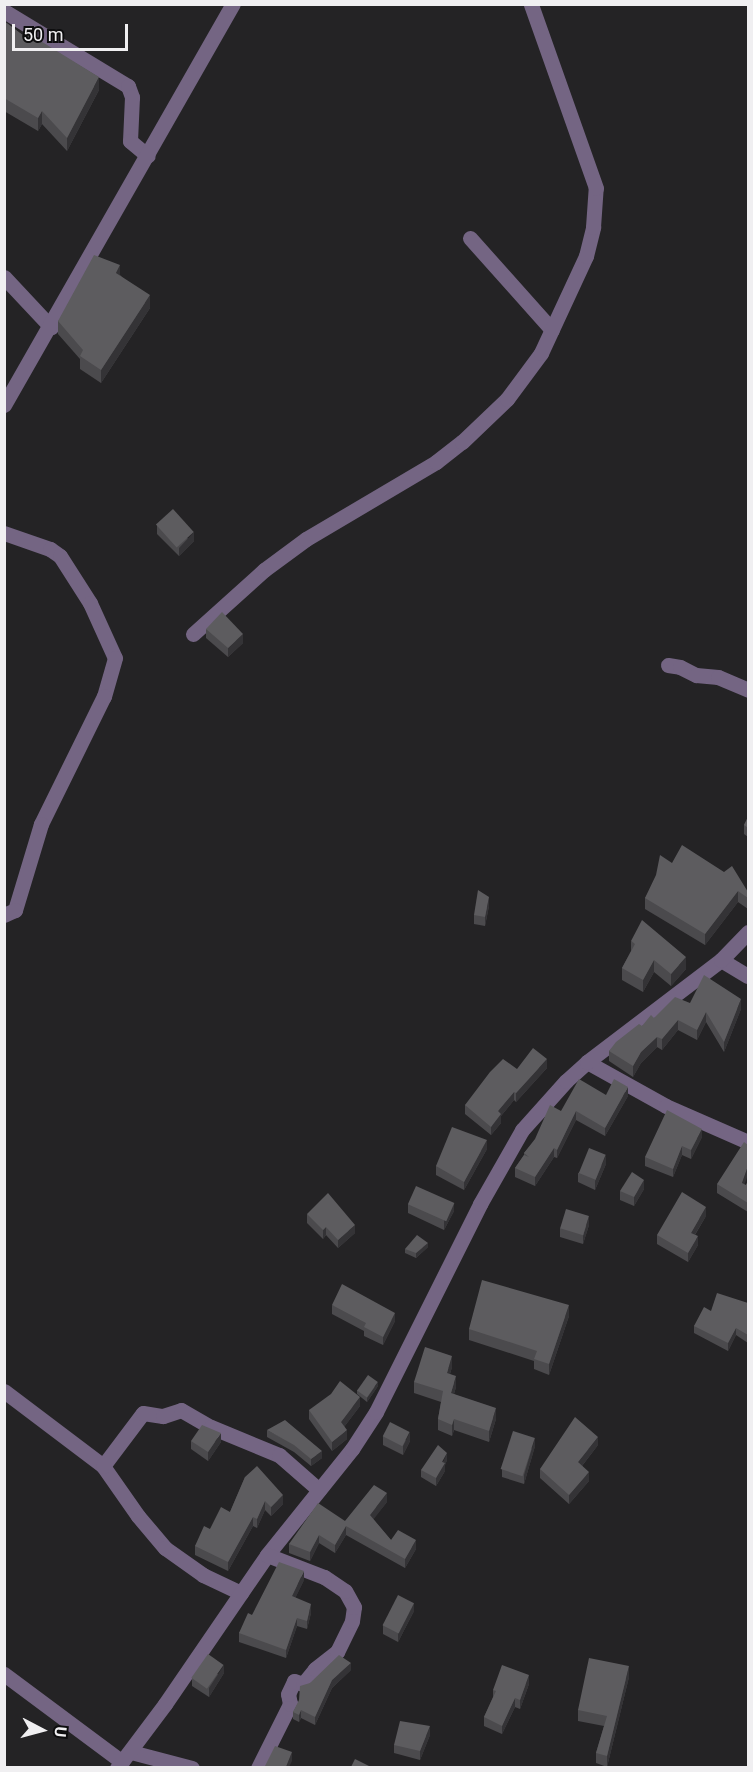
<!DOCTYPE html>
<style>
body{margin:0}
#map{position:relative;width:753px;height:1772px;overflow:hidden;background:#242325;font-family:Roboto,sans-serif}
div>[style]{position:absolute}
[style*='--x']{left:calc(var(--x)*1px);top:calc(var(--y)*1px);width:calc(var(--w)*1px);rotate:calc(var(--a)*1deg)}
.minor>*{height:15px;margin:-7.5px;padding:0 7.5px;transform-origin:7.5px;border-radius:7.5px;background:#746583}
.wall>*{inset:0;background:#4b4a4d}
.shaded-wall>*{inset:0;background:#343336}
.building>*{inset:0;background:#5d5c5f;transform-origin:0 0}
span{translate:-50% -50%;white-space:nowrap;text-align:center;line-height:1.15;-webkit-text-stroke:5px #0d0d0e;paint-order:stroke}
.frame{position:absolute;inset:0;border:6px solid #f0eff1;pointer-events:none}
.north{position:absolute;left:12px;top:1700px;width:60px;height:60px;-webkit-text-stroke:4px #0d0d0e;paint-order:stroke;rotate:96deg;font-size:16px;font-weight:700;line-height:24px;text-align:center;color:#f0eff1}
.north::after{content:'';display:block;margin:auto;width:21px;height:27px;background:#f0eff1;clip-path:polygon(50% 0,100% 100%,50% 72%,0 100%)}
.scale{position:absolute;left:12px;top:24px;width:116px;height:27px;box-sizing:border-box;border:3px solid #f0eff1;border-top:0;padding-left:8px;font-size:18px;line-height:21px;white-space:nowrap;color:#f0eff1;-webkit-text-stroke:4px #0d0d0e;paint-order:stroke}
</style>
<div id="map">
<div class="minor">
<i style="--x:4;--y:11;--w:145;--a:31.2"></i>
<i style="--x:128;--y:86;--w:12;--a:70"></i>
<i style="--x:132;--y:97;--w:44;--a:92.6"></i>
<i style="--x:130;--y:141;--w:23;--a:40"></i>
<i style="--x:470;--y:238;--w:123;--a:48.3"></i>
<i style="--x:4;--y:277;--w:69;--a:46.8"></i>
<i style="--x:4;--y:405;--w:462;--a:-60.3"></i>
<i style="--x:4;--y:533;--w:49;--a:19.2"></i>
<i style="--x:50;--y:549;--w:12;--a:35"></i>
<i style="--x:60;--y:556;--w:56;--a:57.4"></i>
<i style="--x:90;--y:603;--w:60;--a:65.6"></i>
<i style="--x:115;--y:658;--w:40;--a:106"></i>
<i style="--x:104;--y:696;--w:143;--a:116.2"></i>
<i style="--x:41;--y:824;--w:90;--a:106.8"></i>
<i style="--x:15;--y:910;--w:12;--a:156"></i>
<i style="--x:193;--y:634;--w:96;--a:-42"></i>
<i style="--x:264;--y:570;--w:52;--a:-36.4"></i>
<i style="--x:306;--y:539;--w:151;--a:-30.6"></i>
<i style="--x:436;--y:462;--w:33;--a:-38"></i>
<i style="--x:462;--y:442;--w:62;--a:-43.7"></i>
<i style="--x:507;--y:399;--w:57;--a:-53.5"></i>
<i style="--x:541;--y:353;--w:107;--a:-65.1"></i>
<i style="--x:586;--y:256;--w:30;--a:-76"></i>
<i style="--x:593;--y:227;--w:39;--a:-86"></i>
<i style="--x:596;--y:188;--w:195;--a:-109.5"></i>
<i style="--x:668;--y:665;--w:12;--a:9"></i>
<i style="--x:680;--y:667;--w:18;--a:27"></i>
<i style="--x:696;--y:675;--w:22;--a:5"></i>
<i style="--x:718;--y:677;--w:33;--a:23"></i>
<i style="--x:721;--y:960;--w:31;--a:31"></i>
<i style="--x:587;--y:1062;--w:90;--a:29.1"></i>
<i style="--x:666;--y:1106;--w:90;--a:23.7"></i>
<i style="--x:4;--y:1391;--w:124;--a:37.1"></i>
<i style="--x:103;--y:1466;--w:61;--a:55"></i>
<i style="--x:138;--y:1516;--w:42;--a:49.8"></i>
<i style="--x:165;--y:1548;--w:47;--a:35.4"></i>
<i style="--x:203;--y:1575;--w:42;--a:25.3"></i>
<i style="--x:103;--y:1466;--w:66;--a:-53"></i>
<i style="--x:143;--y:1413;--w:20;--a:9"></i>
<i style="--x:163;--y:1416;--w:19;--a:-18"></i>
<i style="--x:181;--y:1410;--w:34;--a:30"></i>
<i style="--x:211;--y:1427;--w:74;--a:22.4"></i>
<i style="--x:279;--y:1455;--w:53;--a:41.2"></i>
<i style="--x:4;--y:1674;--w:147;--a:36.7"></i>
<i style="--x:131;--y:1752;--w:63;--a:14.7"></i>
<i style="--x:117;--y:1768;--w:80;--a:-53.1"></i>
<i style="--x:165;--y:1704;--w:181;--a:-55.6"></i>
<i style="--x:267;--y:1555;--w:136;--a:-51.3"></i>
<i style="--x:352;--y:1449;--w:44;--a:-57"></i>
<i style="--x:376;--y:1412;--w:233;--a:-63.4"></i>
<i style="--x:480;--y:1204;--w:85;--a:-60.4"></i>
<i style="--x:522;--y:1130;--w:66;--a:-48.1"></i>
<i style="--x:566;--y:1081;--w:28;--a:-42"></i>
<i style="--x:587;--y:1062;--w:168;--a:-37.3"></i>
<i style="--x:721;--y:960;--w:39;--a:-46"></i>
<i style="--x:258;--y:1768;--w:72;--a:-63.4"></i>
<i style="--x:290;--y:1704;--w:10;--a:-101"></i>
<i style="--x:288;--y:1694;--w:14;--a:-65"></i>
<i style="--x:294;--y:1681;--w:9;--a:18"></i>
<i style="--x:303;--y:1684;--w:19;--a:-51"></i>
<i style="--x:315;--y:1669;--w:28;--a:-38"></i>
<i style="--x:337;--y:1652;--w:34;--a:-64"></i>
<i style="--x:352;--y:1621;--w:14;--a:-82"></i>
<i style="--x:354;--y:1607;--w:18;--a:-119"></i>
<i style="--x:345;--y:1591;--w:25;--a:-146"></i>
<i style="--x:324;--y:1577;--w:61;--a:-158.9"></i>
</div>
<div class="wall">
<i style="clip-path:polygon(4px 21px,24px 36px,99px 90px,67px 151px,42px 124px,38px 131px,4px 111px)"></i>
<i style="clip-path:polygon(120px 275px,150px 308px,101px 383px,80px 369px,80px 359px,58px 334px,58px 321px)"></i>
<i style="clip-path:polygon(157px 525px,194px 541px,179px 556px,157px 534px)"></i>
<i style="clip-path:polygon(206px 629px,243px 643px,228px 657px,206px 638px)"></i>
<i style="clip-path:polygon(748px 817px,748px 837px,744px 834px,744px 825px)"></i>
<i style="clip-path:polygon(672px 863px,748px 892px,748px 909px,738px 902px,705px 945px,645px 909px,645px 898px)"></i>
<i style="clip-path:polygon(489px 906px,485px 926px,474px 924px,474px 915px)"></i>
<i style="clip-path:polygon(631px 941px,686px 969px,671px 986px,654px 972px,643px 992px,622px 980px,622px 968px,631px 951px)"></i>
<i style="clip-path:polygon(690px 1003px,741px 1009px,724px 1052px,706px 1022px,697px 1040px,678px 1030px,662px 1050px,657px 1047px,641px 1063px,633px 1077px,609px 1061px,609px 1051px,642px 1026px,654px 1018px)"></i>
<i style="clip-path:polygon(547px 1068px,516px 1102px,514px 1100px,501px 1116px,501px 1123px,491px 1135px,465px 1114px,465px 1105px,517px 1069px)"></i>
<i style="clip-path:polygon(606px 1095px,628px 1096px,605px 1136px,576px 1120px,557px 1158px,554px 1157px,535px 1186px,515px 1177px,515px 1168px,524px 1155px,524px 1153px,561px 1111px)"></i>
<i style="clip-path:polygon(702px 1137px,691px 1159px,682px 1155px,673px 1177px,645px 1166px,645px 1157px)"></i>
<i style="clip-path:polygon(487px 1149px,464px 1190px,436px 1175px,436px 1166px)"></i>
<i style="clip-path:polygon(606px 1164px,595px 1190px,578px 1182px,578px 1173px)"></i>
<i style="clip-path:polygon(748px 1181px,748px 1212px,717px 1193px,717px 1184px,746px 1185px)"></i>
<i style="clip-path:polygon(644px 1189px,634px 1206px,620px 1200px,620px 1191px)"></i>
<i style="clip-path:polygon(408px 1204px,454px 1211px,444px 1230px,408px 1213px)"></i>
<i style="clip-path:polygon(307px 1214px,355px 1233px,338px 1248px,326px 1235px,323px 1239px,307px 1223px)"></i>
<i style="clip-path:polygon(706px 1216px,695px 1235px,698px 1245px,688px 1262px,657px 1244px,657px 1235px)"></i>
<i style="clip-path:polygon(589px 1225px,583px 1244px,560px 1237px,560px 1228px)"></i>
<i style="clip-path:polygon(428px 1247px,416px 1258px,405px 1253px,405px 1249px)"></i>
<i style="clip-path:polygon(748px 1303px,748px 1343px,736px 1335px,728px 1351px,694px 1333px,694px 1326px,711px 1311px)"></i>
<i style="clip-path:polygon(332px 1305px,395px 1321px,383px 1345px,364px 1336px,364px 1331px,332px 1314px)"></i>
<i style="clip-path:polygon(569px 1316px,549px 1375px,534px 1369px,534px 1361px,469px 1340px,469px 1329px)"></i>
<i style="clip-path:polygon(452px 1367px,450px 1374px,456px 1387px,454px 1394px,496px 1419px,489px 1442px,454px 1430px,452px 1436px,438px 1430px,438px 1419px,441px 1402px,414px 1393px,414px 1382px)"></i>
<i style="clip-path:polygon(378px 1386px,367px 1402px,357px 1394px,357px 1390px)"></i>
<i style="clip-path:polygon(360px 1406px,344px 1427px,347px 1439px,332px 1451px,309px 1419px,309px 1410px)"></i>
<i style="clip-path:polygon(267px 1430px,322px 1458px,311px 1466px,294px 1452px,267px 1437px)"></i>
<i style="clip-path:polygon(383px 1436px,410px 1441px,403px 1455px,383px 1445px)"></i>
<i style="clip-path:polygon(191px 1441px,221px 1442px,208px 1461px,191px 1449px)"></i>
<i style="clip-path:polygon(598px 1445px,582px 1466px,589px 1481px,569px 1504px,540px 1478px,540px 1469px)"></i>
<i style="clip-path:polygon(535px 1446px,524px 1484px,502px 1477px,502px 1469px)"></i>
<i style="clip-path:polygon(447px 1460px,445px 1465px,445px 1471px,436px 1486px,421px 1477px,421px 1470px)"></i>
<i style="clip-path:polygon(245px 1477px,283px 1504px,271px 1516px,265px 1510px,257px 1528px,253px 1526px,228px 1571px,195px 1555px,195px 1546px,210px 1529px,230px 1512px)"></i>
<i style="clip-path:polygon(387px 1502px,373px 1519px,391px 1540px,416px 1549px,405px 1568px,346px 1535px,335px 1553px,319px 1543px,310px 1561px,289px 1553px,289px 1544px,345px 1521px)"></i>
<i style="clip-path:polygon(304px 1580px,295px 1598px,311px 1613px,307px 1629px,297px 1626px,286px 1658px,239px 1642px,239px 1633px,252px 1615px)"></i>
<i style="clip-path:polygon(414px 1611px,398px 1642px,383px 1634px,383px 1625px)"></i>
<i style="clip-path:polygon(351px 1670px,332px 1688px,315px 1725px,301px 1718px,299px 1722px,293px 1719px,293px 1712px,310px 1683px)"></i>
<i style="clip-path:polygon(224px 1673px,209px 1697px,192px 1686px,192px 1678px)"></i>
<i style="clip-path:polygon(629px 1677px,607px 1767px,596px 1763px,596px 1753px,604px 1726px,578px 1721px,578px 1710px)"></i>
<i style="clip-path:polygon(529px 1684px,520px 1709px,515px 1707px,502px 1734px,484px 1726px,484px 1717px,493px 1697px,493px 1690px)"></i>
<i style="clip-path:polygon(430px 1735px,420px 1760px,394px 1753px,394px 1745px)"></i>
</div>
<div class="shaded-wall">
<i style="clip-path:polygon(99px 77px,99px 90px,67px 151px,67px 138px)"></i>
<i style="clip-path:polygon(42px 111px,42px 124px,38px 131px,38px 118px)"></i>
<i style="clip-path:polygon(120px 265px,120px 278px,116px 273px)"></i>
<i style="clip-path:polygon(150px 295px,150px 308px,101px 383px,101px 370px)"></i>
<i style="clip-path:polygon(194px 532px,194px 541px,179px 556px,179px 548px)"></i>
<i style="clip-path:polygon(243px 634px,243px 643px,228px 657px,228px 648px)"></i>
<i style="clip-path:polygon(738px 891px,738px 902px,705px 945px,705px 934px)"></i>
<i style="clip-path:polygon(489px 897px,489px 906px,485px 926px,485px 917px)"></i>
<i style="clip-path:polygon(686px 957px,686px 969px,671px 986px,671px 974px)"></i>
<i style="clip-path:polygon(654px 960px,654px 972px,643px 992px,643px 980px)"></i>
<i style="clip-path:polygon(741px 999px,741px 1009px,724px 1052px,724px 1042px)"></i>
<i style="clip-path:polygon(706px 1012px,706px 1022px,697px 1040px,697px 1030px)"></i>
<i style="clip-path:polygon(678px 1020px,678px 1030px,662px 1050px,662px 1039px)"></i>
<i style="clip-path:polygon(657px 1037px,657px 1047px,641px 1063px,633px 1077px,633px 1066px,641px 1052px)"></i>
<i style="clip-path:polygon(547px 1059px,547px 1068px,516px 1102px,516px 1093px)"></i>
<i style="clip-path:polygon(628px 1087px,628px 1096px,605px 1136px,605px 1128px)"></i>
<i style="clip-path:polygon(514px 1092px,514px 1100px,501px 1116px,501px 1123px,491px 1135px,491px 1127px,498px 1111px)"></i>
<i style="clip-path:polygon(576px 1111px,576px 1120px,557px 1158px,557px 1150px)"></i>
<i style="clip-path:polygon(702px 1129px,702px 1137px,691px 1159px,691px 1150px)"></i>
<i style="clip-path:polygon(487px 1140px,487px 1149px,464px 1190px,464px 1182px)"></i>
<i style="clip-path:polygon(682px 1146px,682px 1155px,673px 1177px,673px 1169px)"></i>
<i style="clip-path:polygon(554px 1148px,554px 1157px,535px 1186px,535px 1177px)"></i>
<i style="clip-path:polygon(606px 1155px,606px 1164px,595px 1190px,595px 1181px)"></i>
<i style="clip-path:polygon(748px 1166px,748px 1175px,742px 1191px,742px 1183px)"></i>
<i style="clip-path:polygon(644px 1180px,644px 1189px,634px 1206px,634px 1197px)"></i>
<i style="clip-path:polygon(454px 1203px,454px 1211px,444px 1230px,444px 1221px)"></i>
<i style="clip-path:polygon(706px 1207px,706px 1216px,691px 1241px,691px 1233px)"></i>
<i style="clip-path:polygon(589px 1216px,589px 1225px,583px 1244px,583px 1236px)"></i>
<i style="clip-path:polygon(355px 1225px,355px 1233px,338px 1248px,338px 1240px)"></i>
<i style="clip-path:polygon(326px 1227px,326px 1235px,323px 1239px,323px 1230px)"></i>
<i style="clip-path:polygon(698px 1236px,698px 1245px,688px 1262px,688px 1253px)"></i>
<i style="clip-path:polygon(428px 1243px,428px 1247px,416px 1258px,416px 1253px)"></i>
<i style="clip-path:polygon(569px 1305px,569px 1316px,549px 1375px,549px 1364px)"></i>
<i style="clip-path:polygon(395px 1313px,395px 1321px,383px 1345px,383px 1337px)"></i>
<i style="clip-path:polygon(736px 1328px,736px 1335px,728px 1351px,728px 1343px)"></i>
<i style="clip-path:polygon(452px 1356px,452px 1367px,447px 1384px,447px 1373px)"></i>
<i style="clip-path:polygon(456px 1376px,456px 1387px,451px 1404px,451px 1393px)"></i>
<i style="clip-path:polygon(378px 1382px,378px 1386px,367px 1402px,367px 1398px)"></i>
<i style="clip-path:polygon(360px 1397px,360px 1406px,341px 1431px,341px 1422px)"></i>
<i style="clip-path:polygon(496px 1408px,496px 1419px,489px 1442px,489px 1431px)"></i>
<i style="clip-path:polygon(454px 1419px,454px 1430px,452px 1436px,452px 1425px)"></i>
<i style="clip-path:polygon(347px 1430px,347px 1439px,332px 1451px,332px 1442px)"></i>
<i style="clip-path:polygon(410px 1432px,410px 1441px,403px 1455px,403px 1446px)"></i>
<i style="clip-path:polygon(221px 1433px,221px 1442px,208px 1461px,208px 1452px)"></i>
<i style="clip-path:polygon(598px 1437px,598px 1445px,578px 1471px,578px 1462px)"></i>
<i style="clip-path:polygon(535px 1438px,535px 1446px,524px 1484px,524px 1475px)"></i>
<i style="clip-path:polygon(322px 1451px,322px 1458px,311px 1466px,311px 1459px)"></i>
<i style="clip-path:polygon(447px 1453px,447px 1460px,445px 1465px,445px 1471px,436px 1486px,436px 1478px)"></i>
<i style="clip-path:polygon(589px 1472px,589px 1481px,569px 1504px,569px 1495px)"></i>
<i style="clip-path:polygon(387px 1493px,387px 1502px,370px 1524px,370px 1515px)"></i>
<i style="clip-path:polygon(283px 1495px,283px 1504px,271px 1516px,271px 1507px)"></i>
<i style="clip-path:polygon(265px 1501px,265px 1510px,257px 1528px,257px 1519px)"></i>
<i style="clip-path:polygon(253px 1517px,253px 1526px,228px 1571px,228px 1562px)"></i>
<i style="clip-path:polygon(346px 1526px,346px 1535px,335px 1553px,335px 1545px)"></i>
<i style="clip-path:polygon(319px 1535px,319px 1543px,310px 1561px,310px 1552px)"></i>
<i style="clip-path:polygon(416px 1540px,416px 1549px,405px 1568px,405px 1559px)"></i>
<i style="clip-path:polygon(304px 1571px,304px 1580px,292px 1605px,292px 1596px)"></i>
<i style="clip-path:polygon(414px 1603px,414px 1611px,398px 1642px,398px 1633px)"></i>
<i style="clip-path:polygon(311px 1604px,311px 1613px,307px 1629px,307px 1621px)"></i>
<i style="clip-path:polygon(297px 1618px,297px 1626px,286px 1658px,286px 1650px)"></i>
<i style="clip-path:polygon(351px 1663px,351px 1670px,332px 1688px,315px 1725px,315px 1717px,332px 1680px)"></i>
<i style="clip-path:polygon(224px 1665px,224px 1673px,209px 1697px,209px 1688px)"></i>
<i style="clip-path:polygon(629px 1666px,629px 1677px,607px 1767px,607px 1756px)"></i>
<i style="clip-path:polygon(529px 1675px,529px 1684px,520px 1709px,520px 1700px)"></i>
<i style="clip-path:polygon(515px 1698px,515px 1707px,502px 1734px,502px 1726px)"></i>
<i style="clip-path:polygon(301px 1710px,301px 1718px,299px 1722px,299px 1715px)"></i>
<i style="clip-path:polygon(430px 1726px,430px 1735px,420px 1760px,420px 1751px)"></i>
<i style="clip-path:polygon(292px 1752px,292px 1761px,289px 1767px,286px 1767px)"></i>
</div>
<div class="building">
<i style="clip-path:polygon(4px 21px,24px 36px,26px 32px,99px 77px,67px 138px,42px 111px,38px 118px,4px 98px)"></i>
<i style="clip-path:polygon(94px 255px,120px 265px,116px 273px,150px 295px,101px 370px,80px 356px,83px 350px,58px 321px)"></i>
<i style="left:173px;top:509px;width:31px;height:23px;rotate:48deg"></i>
<i style="clip-path:polygon(222px 612px,243px 634px,228px 648px,206px 629px)"></i>
<i style="clip-path:polygon(748px 817px,748px 828px,744px 825px)"></i>
<i style="clip-path:polygon(682px 845px,724px 872px,732px 866px,748px 892px,748px 898px,738px 891px,705px 934px,645px 898px,656px 875px,660px 855px,672px 863px)"></i>
<i style="clip-path:polygon(478px 890px,489px 897px,485px 917px,474px 915px)"></i>
<i style="clip-path:polygon(642px 920px,686px 957px,671px 974px,654px 960px,643px 980px,622px 968px,635px 944px,631px 941px)"></i>
<i style="clip-path:polygon(704px 975px,741px 999px,724px 1042px,706px 1012px,697px 1030px,678px 1020px,662px 1039px,657px 1037px,641px 1052px,633px 1066px,609px 1051px,616px 1042px,639px 1024px,642px 1026px,651px 1015px,654px 1018px,675px 997px,690px 1003px)"></i>
<i style="clip-path:polygon(533px 1048px,547px 1059px,516px 1093px,514px 1092px,498px 1111px,501px 1114px,491px 1127px,465px 1105px,490px 1072px,503px 1059px,517px 1069px)"></i>
<i style="clip-path:polygon(579px 1079px,606px 1095px,614px 1079px,628px 1087px,605px 1128px,576px 1111px,557px 1150px,554px 1148px,535px 1177px,515px 1168px,524px 1155px,529px 1157px,524px 1153px,535px 1139px,550px 1105px,561px 1111px)"></i>
<i style="clip-path:polygon(667px 1110px,702px 1129px,691px 1150px,682px 1146px,673px 1169px,645px 1157px)"></i>
<i style="clip-path:polygon(452px 1127px,487px 1140px,464px 1182px,436px 1166px)"></i>
<i style="clip-path:polygon(744px 1142px,748px 1145px,748px 1166px,742px 1183px,746px 1185px,748px 1181px,748px 1203px,717px 1184px)"></i>
<i style="left:589px;top:1148px;width:18px;height:27px;rotate:22deg"></i>
<i style="clip-path:polygon(632px 1172px,644px 1180px,634px 1197px,620px 1191px)"></i>
<i style="left:416px;top:1186px;width:42px;height:20px;rotate:24deg"></i>
<i style="clip-path:polygon(682px 1192px,706px 1207px,691px 1233px,698px 1236px,688px 1253px,657px 1235px)"></i>
<i style="clip-path:polygon(328px 1193px,355px 1225px,338px 1240px,326px 1227px,323px 1230px,307px 1214px)"></i>
<i style="left:566px;top:1209px;width:24px;height:20px;rotate:17deg"></i>
<i style="clip-path:polygon(417px 1235px,428px 1243px,416px 1253px,405px 1249px)"></i>
<i style="clip-path:polygon(482px 1280px,569px 1305px,549px 1364px,534px 1359px,537px 1351px,469px 1329px)"></i>
<i style="clip-path:polygon(342px 1284px,395px 1313px,383px 1337px,364px 1327px,366px 1323px,332px 1305px)"></i>
<i style="clip-path:polygon(717px 1293px,748px 1303px,748px 1335px,736px 1328px,728px 1343px,694px 1326px,704px 1307px,711px 1311px)"></i>
<i style="clip-path:polygon(425px 1347px,452px 1356px,447px 1373px,456px 1376px,451px 1393px,496px 1408px,489px 1431px,454px 1419px,452px 1425px,438px 1419px,443px 1391px,414px 1382px)"></i>
<i style="left:368px;top:1375px;width:12px;height:19px;rotate:35deg"></i>
<i style="clip-path:polygon(340px 1381px,360px 1397px,341px 1422px,347px 1430px,332px 1442px,309px 1410px,331px 1394px)"></i>
<i style="clip-path:polygon(575px 1417px,598px 1437px,578px 1462px,589px 1472px,569px 1495px,540px 1469px)"></i>
<i style="clip-path:polygon(285px 1420px,322px 1451px,311px 1459px,294px 1445px,267px 1430px)"></i>
<i style="left:390px;top:1422px;width:22px;height:16px;rotate:27deg"></i>
<i style="clip-path:polygon(202px 1425px,221px 1433px,208px 1452px,191px 1441px)"></i>
<i style="left:513px;top:1431px;width:23px;height:40px;rotate:18deg"></i>
<i style="clip-path:polygon(438px 1445px,447px 1453px,442px 1462px,445px 1463px,436px 1478px,421px 1470px)"></i>
<i style="clip-path:polygon(257px 1466px,283px 1495px,271px 1507px,265px 1501px,257px 1519px,253px 1517px,228px 1562px,195px 1546px,204px 1526px,210px 1529px,221px 1507px,230px 1512px,245px 1477px)"></i>
<i style="clip-path:polygon(374px 1485px,387px 1493px,370px 1515px,391px 1540px,398px 1530px,416px 1540px,405px 1559px,346px 1526px,335px 1545px,319px 1535px,310px 1552px,289px 1544px,318px 1503px,345px 1521px)"></i>
<i style="clip-path:polygon(279px 1562px,304px 1571px,292px 1596px,311px 1604px,307px 1621px,297px 1618px,286px 1650px,239px 1633px,248px 1613px,252px 1615px)"></i>
<i style="left:398px;top:1595px;width:18px;height:34px;rotate:27deg"></i>
<i style="left:208px;top:1654px;width:19px;height:29px;rotate:35deg"></i>
<i style="clip-path:polygon(339px 1655px,351px 1663px,332px 1680px,315px 1717px,301px 1710px,299px 1715px,293px 1712px,299px 1700px,300px 1686px,310px 1683px)"></i>
<i style="clip-path:polygon(589px 1658px,629px 1666px,607px 1756px,596px 1753px,607px 1716px,578px 1710px)"></i>
<i style="clip-path:polygon(502px 1665px,529px 1675px,520px 1700px,515px 1698px,502px 1726px,484px 1717px,496px 1691px,493px 1690px)"></i>
<i style="clip-path:polygon(400px 1721px,430px 1726px,420px 1751px,394px 1745px)"></i>
<i style="clip-path:polygon(275px 1746px,292px 1752px,286px 1767px,268px 1767px,265px 1766px)"></i>
<i style="clip-path:polygon(355px 1759px,371px 1767px,351px 1767px)"></i>
</div>
<div class="frame"></div>
<div class="north">U</div>
<div class="scale">50 m</div>
</div>
